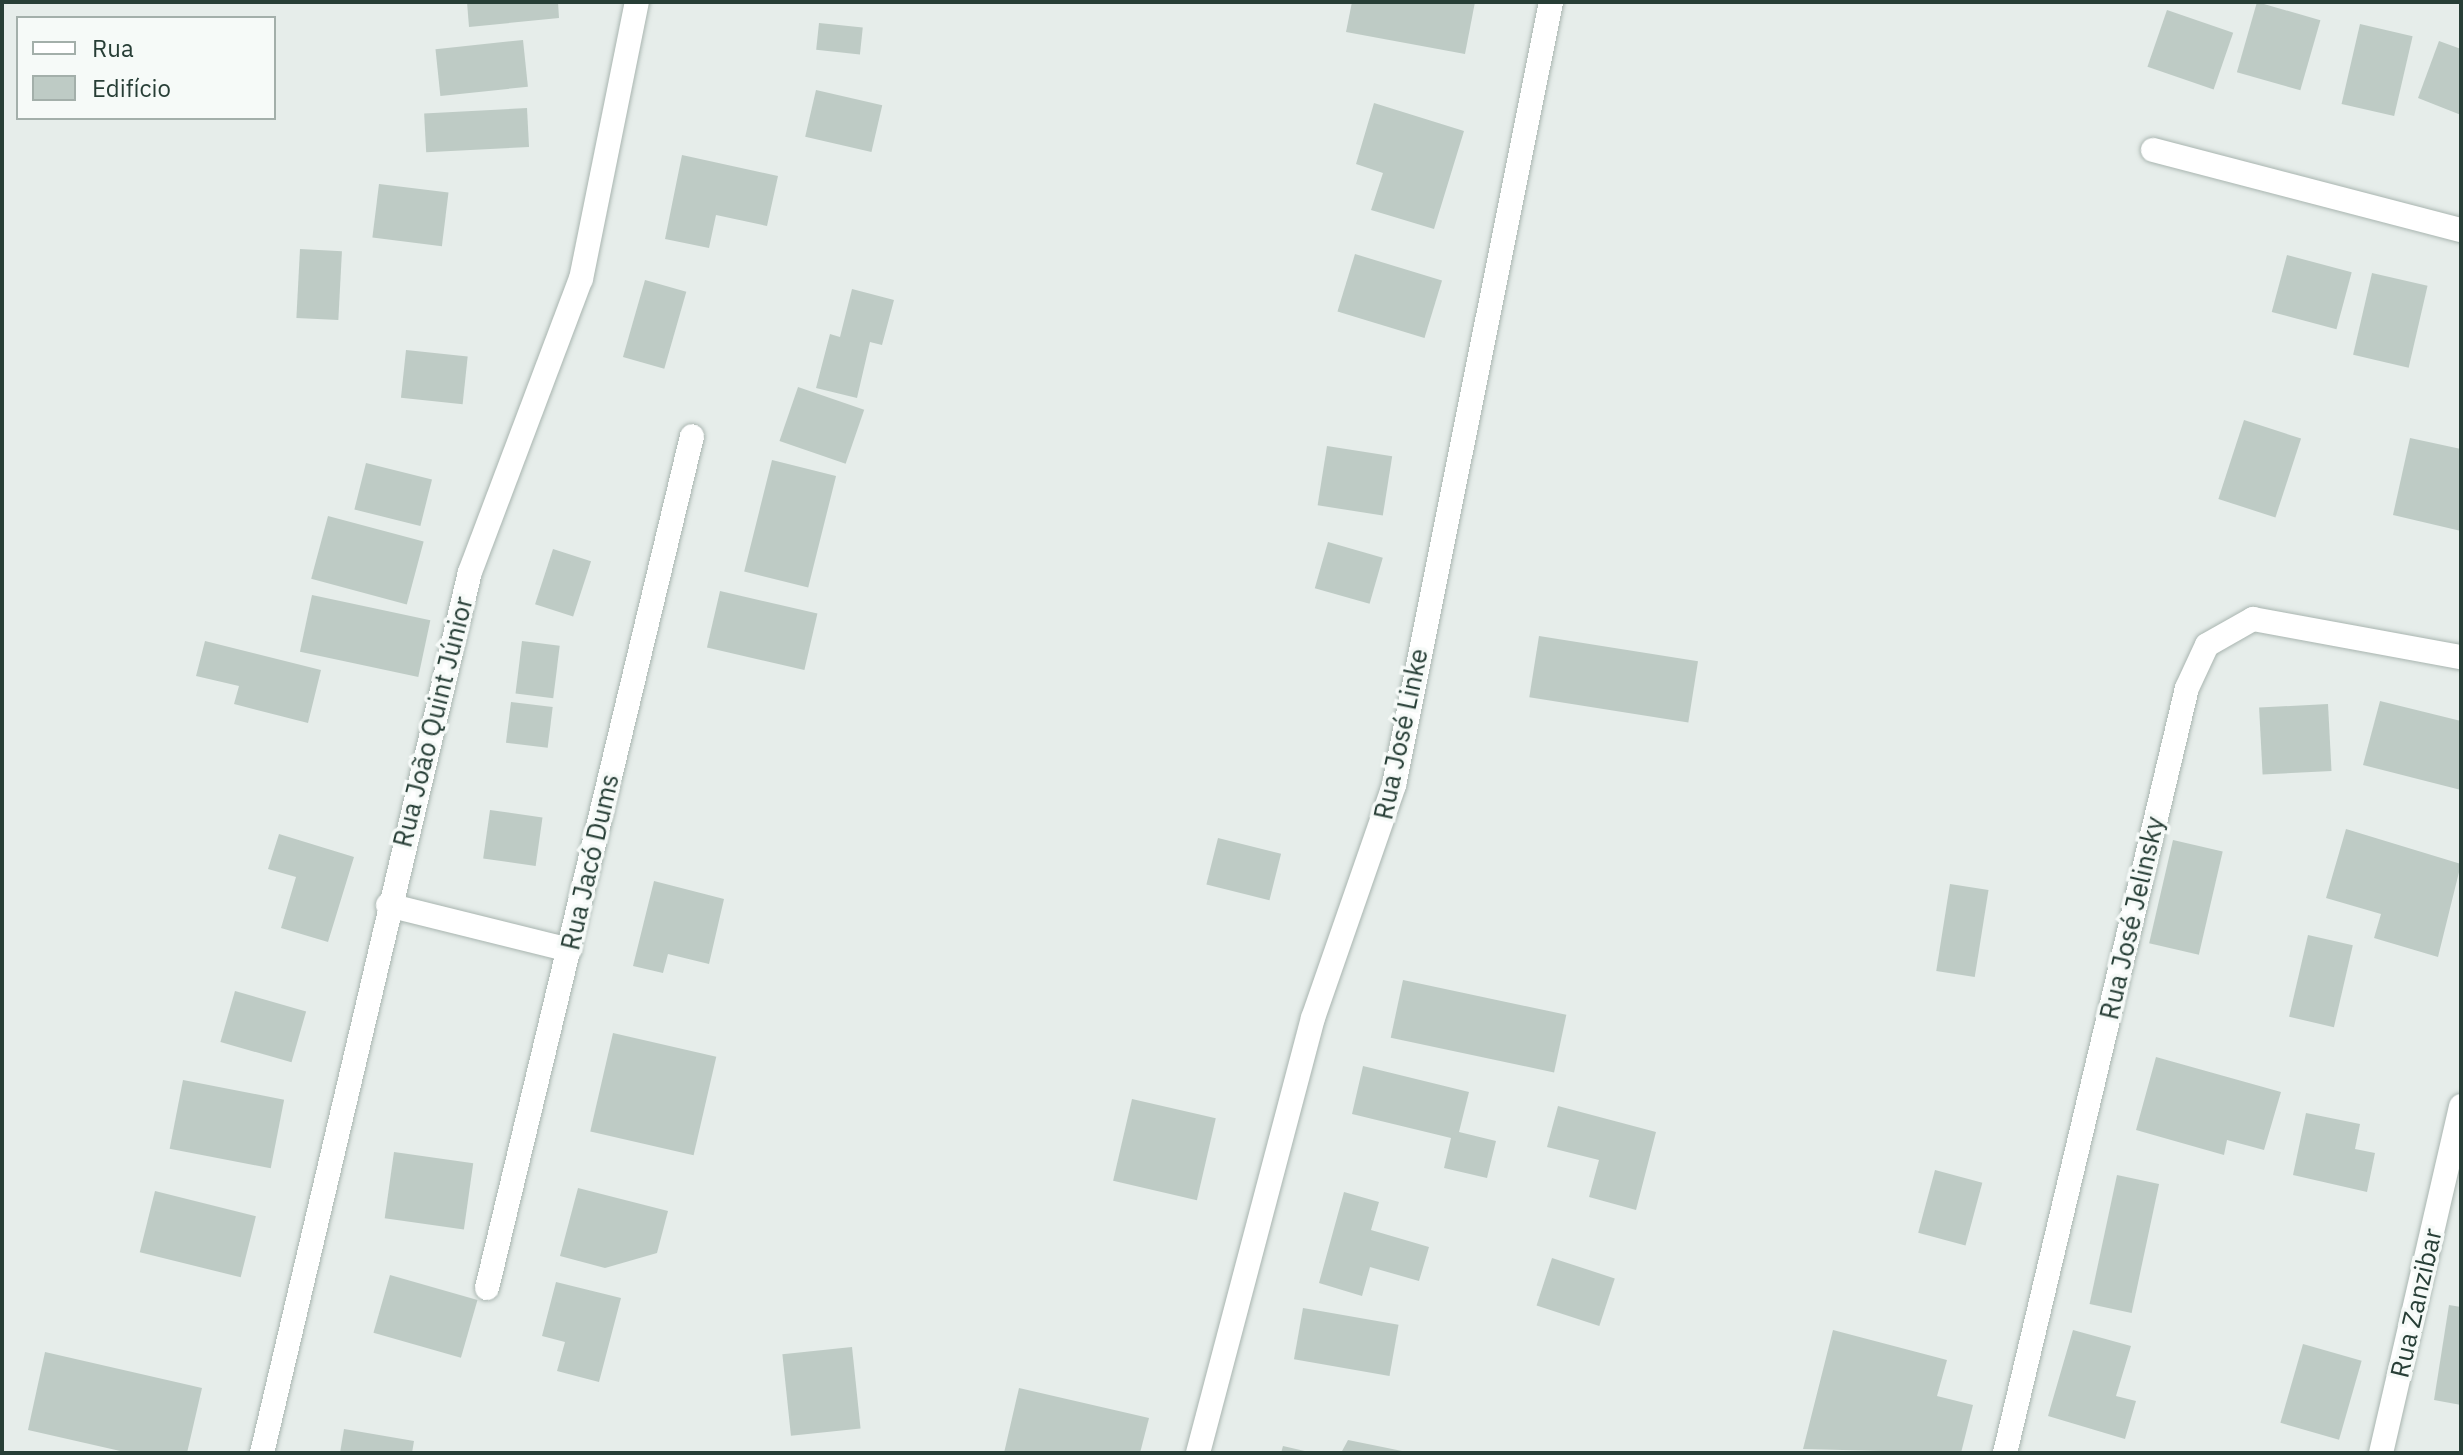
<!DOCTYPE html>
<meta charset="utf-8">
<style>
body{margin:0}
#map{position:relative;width:2463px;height:1455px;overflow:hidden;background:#e6edea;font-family:"IBM Plex Sans",sans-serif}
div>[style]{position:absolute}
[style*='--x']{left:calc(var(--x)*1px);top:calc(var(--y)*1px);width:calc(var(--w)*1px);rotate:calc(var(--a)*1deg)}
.building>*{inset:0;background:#becbc5;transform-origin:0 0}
.roads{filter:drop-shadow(0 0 2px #a9b5b0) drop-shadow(0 0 2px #a9b5b0)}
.street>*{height:24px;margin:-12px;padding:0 12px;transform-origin:12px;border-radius:12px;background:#fff}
span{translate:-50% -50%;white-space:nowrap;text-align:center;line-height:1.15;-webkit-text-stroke:7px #f6faf8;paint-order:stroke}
.street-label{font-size:26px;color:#273e36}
.frame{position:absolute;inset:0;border:4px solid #273e36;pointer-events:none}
.legend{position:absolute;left:16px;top:16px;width:260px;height:104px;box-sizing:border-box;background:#f6faf8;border:2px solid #a3afaa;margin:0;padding:10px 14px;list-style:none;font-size:24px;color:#273e36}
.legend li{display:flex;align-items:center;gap:16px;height:40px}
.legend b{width:40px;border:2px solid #a3afaa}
</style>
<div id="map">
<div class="building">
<i style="clip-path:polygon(467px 2px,558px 2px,559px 18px,469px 27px)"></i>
<i style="clip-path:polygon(1352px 2px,1475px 2px,1465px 54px,1346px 32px)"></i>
<i style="left:2257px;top:2px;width:66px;height:73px;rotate:16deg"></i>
<i style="left:2167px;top:10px;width:70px;height:60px;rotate:19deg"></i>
<i style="left:819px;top:23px;width:44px;height:27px;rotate:6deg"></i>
<i style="left:2360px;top:24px;width:54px;height:82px;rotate:13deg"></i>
<i style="left:523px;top:40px;width:47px;height:88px;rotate:84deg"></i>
<i style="clip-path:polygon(2439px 41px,2461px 49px,2461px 115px,2418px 98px)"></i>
<i style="left:816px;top:90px;width:68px;height:48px;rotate:13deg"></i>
<i style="clip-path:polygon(1374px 103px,1464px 131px,1434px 229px,1371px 210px,1383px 173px,1356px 164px)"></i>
<i style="left:527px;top:108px;width:39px;height:103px;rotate:87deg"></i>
<i style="clip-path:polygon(682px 155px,778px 176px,767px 226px,716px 215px,709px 248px,665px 239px)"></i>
<i style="left:379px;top:184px;width:70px;height:54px;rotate:7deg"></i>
<i style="left:300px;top:249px;width:42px;height:69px;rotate:3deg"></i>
<i style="left:1355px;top:254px;width:91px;height:60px;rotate:17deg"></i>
<i style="left:2287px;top:255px;width:67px;height:59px;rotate:15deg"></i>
<i style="left:2372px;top:273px;width:57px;height:84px;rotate:13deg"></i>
<i style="left:645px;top:280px;width:43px;height:80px;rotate:16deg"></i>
<i style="clip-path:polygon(852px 289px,894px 300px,882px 345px,870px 342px,857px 398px,816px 388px,830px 334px,840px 337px)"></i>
<i style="left:406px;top:350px;width:62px;height:48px;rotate:6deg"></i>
<i style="left:798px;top:387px;width:70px;height:57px;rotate:19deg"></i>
<i style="left:2244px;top:420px;width:60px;height:83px;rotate:18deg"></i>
<i style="clip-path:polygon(2410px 438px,2461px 449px,2461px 531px,2393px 515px)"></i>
<i style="left:1327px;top:446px;width:66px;height:60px;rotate:9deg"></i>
<i style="left:772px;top:460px;width:66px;height:115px;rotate:14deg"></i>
<i style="left:366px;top:463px;width:68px;height:48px;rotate:14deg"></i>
<i style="left:328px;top:516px;width:99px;height:65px;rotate:15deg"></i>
<i style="left:1328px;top:542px;width:57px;height:48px;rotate:16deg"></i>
<i style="left:553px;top:549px;width:40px;height:58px;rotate:18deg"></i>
<i style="left:720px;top:591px;width:100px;height:58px;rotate:13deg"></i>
<i style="left:312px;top:595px;width:121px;height:58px;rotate:12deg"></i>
<i style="left:1539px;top:636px;width:161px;height:62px;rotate:9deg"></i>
<i style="clip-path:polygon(205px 641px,321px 670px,308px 723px,234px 704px,239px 686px,196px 676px)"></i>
<i style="left:522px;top:641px;width:38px;height:53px;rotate:7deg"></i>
<i style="clip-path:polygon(2380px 701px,2461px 721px,2461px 790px,2363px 765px)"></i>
<i style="left:511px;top:702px;width:42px;height:41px;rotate:7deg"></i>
<i style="left:2328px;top:704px;width:67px;height:69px;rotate:87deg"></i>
<i style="left:490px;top:810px;width:53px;height:49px;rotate:8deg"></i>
<i style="clip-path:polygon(2346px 829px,2461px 864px,2438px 957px,2374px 938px,2381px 914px,2326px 898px)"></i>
<i style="clip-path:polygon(279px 834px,354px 857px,328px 942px,281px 928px,296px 877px,268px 869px)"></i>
<i style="left:1218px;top:838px;width:65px;height:48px;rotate:14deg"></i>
<i style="left:2173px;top:840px;width:51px;height:106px;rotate:13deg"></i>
<i style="clip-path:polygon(654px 881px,724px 899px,709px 964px,668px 954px,663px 973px,633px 966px)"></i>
<i style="left:1950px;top:884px;width:39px;height:88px;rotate:9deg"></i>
<i style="left:2308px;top:935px;width:46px;height:84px;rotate:13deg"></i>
<i style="left:1403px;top:980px;width:167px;height:59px;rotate:12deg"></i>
<i style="left:235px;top:991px;width:74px;height:53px;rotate:16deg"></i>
<i style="left:613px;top:1033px;width:106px;height:101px;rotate:13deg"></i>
<i style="clip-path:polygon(2156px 1057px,2281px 1092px,2264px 1150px,2227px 1140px,2224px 1155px,2136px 1130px)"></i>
<i style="clip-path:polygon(1363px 1066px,1469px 1092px,1459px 1132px,1496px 1141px,1487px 1178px,1444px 1168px,1451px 1138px,1352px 1114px)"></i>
<i style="left:183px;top:1080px;width:103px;height:70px;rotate:11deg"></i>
<i style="left:1132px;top:1099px;width:86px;height:84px;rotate:13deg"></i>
<i style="clip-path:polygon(1558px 1106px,1656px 1132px,1636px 1210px,1589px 1197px,1599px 1160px,1547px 1147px)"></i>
<i style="clip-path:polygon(2306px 1113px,2360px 1124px,2355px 1149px,2375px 1153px,2367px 1192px,2293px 1175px)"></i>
<i style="left:394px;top:1152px;width:80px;height:67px;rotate:8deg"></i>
<i style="left:1935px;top:1170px;width:49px;height:65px;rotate:15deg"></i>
<i style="left:2117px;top:1175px;width:43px;height:132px;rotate:12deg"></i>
<i style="clip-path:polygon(578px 1188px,668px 1211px,657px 1253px,605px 1268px,560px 1256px)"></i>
<i style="left:155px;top:1191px;width:104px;height:63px;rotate:14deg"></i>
<i style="clip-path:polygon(1344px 1192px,1379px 1202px,1371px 1230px,1429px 1247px,1419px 1281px,1370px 1267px,1362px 1296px,1319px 1283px)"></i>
<i style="left:1552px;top:1258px;width:66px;height:50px;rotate:18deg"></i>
<i style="left:390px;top:1275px;width:91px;height:60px;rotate:16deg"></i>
<i style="clip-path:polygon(556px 1282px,621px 1298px,599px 1382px,557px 1371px,565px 1342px,542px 1336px)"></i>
<i style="clip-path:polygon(2449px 1305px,2461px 1307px,2461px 1405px,2434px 1400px)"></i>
<i style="left:1303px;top:1308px;width:97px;height:52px;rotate:10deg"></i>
<i style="clip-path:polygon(1833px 1330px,1947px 1360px,1937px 1396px,1973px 1405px,1961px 1453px,1803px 1449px)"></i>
<i style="clip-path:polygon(2073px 1330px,2131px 1346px,2116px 1396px,2136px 1401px,2125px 1439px,2048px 1416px)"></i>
<i style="left:2303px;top:1344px;width:61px;height:82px;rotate:16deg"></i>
<i style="left:852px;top:1347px;width:82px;height:70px;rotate:84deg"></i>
<i style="clip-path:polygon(45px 1352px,202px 1388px,187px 1453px,129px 1453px,28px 1430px)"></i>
<i style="clip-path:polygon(1019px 1388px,1149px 1418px,1140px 1453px,1004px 1453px)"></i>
<i style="clip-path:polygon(344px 1429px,414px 1441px,412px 1453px,340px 1453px)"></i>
<i style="clip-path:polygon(1348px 1440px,1407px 1452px,1407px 1453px,1341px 1453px)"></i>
<i style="clip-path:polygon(1283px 1446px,1309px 1452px,1308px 1453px,1281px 1453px)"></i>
</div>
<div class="roads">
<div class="street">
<i style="--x:2153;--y:150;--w:318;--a:14.6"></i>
<i style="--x:388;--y:905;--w:187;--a:13.9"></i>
<i style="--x:487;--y:1288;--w:876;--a:-76.47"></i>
<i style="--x:262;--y:1453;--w:905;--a:-76.72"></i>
<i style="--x:470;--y:572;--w:313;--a:-69.3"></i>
<i style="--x:581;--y:279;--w:283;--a:-78.6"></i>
<i style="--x:1198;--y:1453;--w:450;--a:-75.2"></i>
<i style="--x:1313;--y:1018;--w:247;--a:-70.8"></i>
<i style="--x:1394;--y:785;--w:799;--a:-78.66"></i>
<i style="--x:2005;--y:1453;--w:786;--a:-76.62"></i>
<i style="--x:2187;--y:688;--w:47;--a:-65.1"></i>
<i style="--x:2207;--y:645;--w:53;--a:-29.5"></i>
<i style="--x:2253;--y:619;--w:211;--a:10.4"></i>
<i style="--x:2381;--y:1453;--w:356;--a:-77"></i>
</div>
</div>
<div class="street-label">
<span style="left:433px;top:722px;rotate:-76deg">Rua João Quint Júnior</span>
<span style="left:1401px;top:734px;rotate:-78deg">Rua José Linke</span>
<span style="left:590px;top:862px;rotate:-77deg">Rua Jacó Dums</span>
<span style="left:2132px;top:918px;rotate:-77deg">Rua José Jelinsky</span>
<span style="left:2416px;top:1303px;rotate:-77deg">Rua Zanzibar</span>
</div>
<div class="frame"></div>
<ul class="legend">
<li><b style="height:10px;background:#fff"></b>Rua</li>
<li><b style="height:22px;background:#becbc5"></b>Edifício</li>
</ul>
</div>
